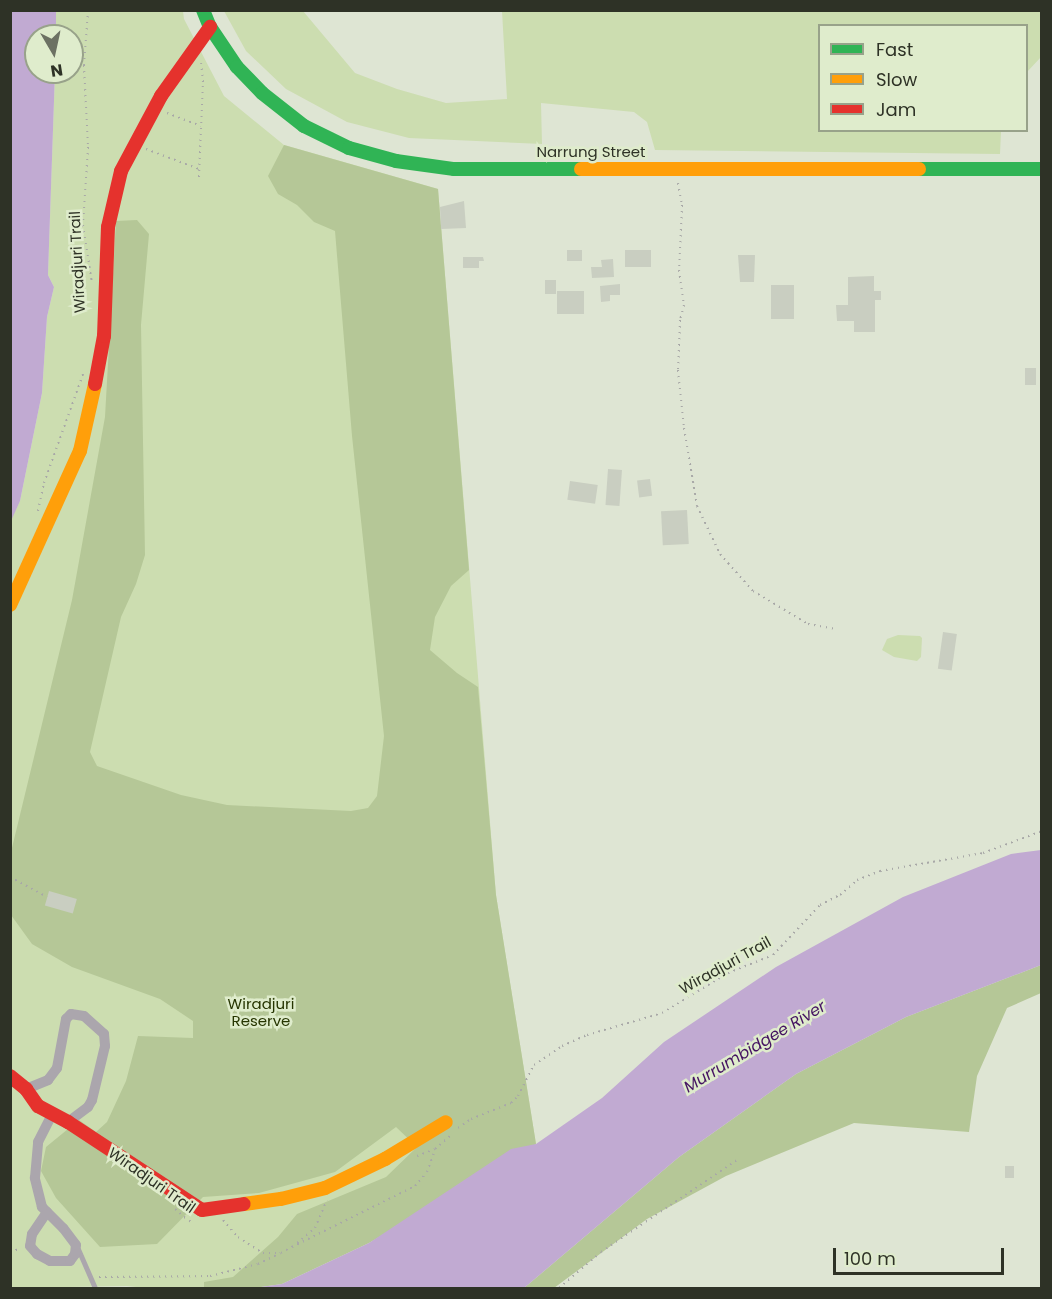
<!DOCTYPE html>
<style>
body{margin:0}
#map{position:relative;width:1052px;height:1299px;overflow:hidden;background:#dee5d3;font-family:Poppins,sans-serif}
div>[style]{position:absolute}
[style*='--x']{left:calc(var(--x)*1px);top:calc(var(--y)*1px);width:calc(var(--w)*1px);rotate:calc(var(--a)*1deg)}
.green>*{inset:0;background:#ccddb0}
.forest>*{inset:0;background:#b5c797}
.water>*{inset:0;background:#c1aad2}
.building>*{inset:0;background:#c9cec1;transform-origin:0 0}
.path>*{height:2px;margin-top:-1px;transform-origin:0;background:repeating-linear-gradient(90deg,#a8a8a7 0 1.5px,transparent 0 6px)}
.lane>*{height:5px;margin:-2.5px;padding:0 2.5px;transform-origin:2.5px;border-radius:2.5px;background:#aba6ad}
.street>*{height:10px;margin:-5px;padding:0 5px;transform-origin:5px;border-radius:5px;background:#aba6ad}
.fast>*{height:14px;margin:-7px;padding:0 7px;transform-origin:7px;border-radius:7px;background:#30b455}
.slow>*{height:14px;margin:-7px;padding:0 7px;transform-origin:7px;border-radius:7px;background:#ff9f0a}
.jam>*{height:14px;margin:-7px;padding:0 7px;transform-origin:7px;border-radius:7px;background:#e5322d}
span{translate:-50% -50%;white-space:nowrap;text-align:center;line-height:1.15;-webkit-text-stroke:5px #dfeccc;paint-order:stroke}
.street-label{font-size:15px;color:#2e3226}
.park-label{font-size:15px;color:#263500}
.water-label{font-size:16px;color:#451362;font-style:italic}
.frame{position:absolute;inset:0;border:12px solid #2e3226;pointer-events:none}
.legend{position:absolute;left:818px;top:24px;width:210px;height:108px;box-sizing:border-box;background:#dfeccc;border:2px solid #98a28a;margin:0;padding:8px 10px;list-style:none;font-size:18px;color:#2e3226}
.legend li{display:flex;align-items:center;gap:12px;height:30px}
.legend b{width:30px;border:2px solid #98a28a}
.north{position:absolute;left:24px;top:24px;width:60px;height:60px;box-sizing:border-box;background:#dfeccc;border:2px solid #98a28a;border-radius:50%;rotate:171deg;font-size:16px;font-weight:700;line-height:24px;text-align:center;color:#2e3226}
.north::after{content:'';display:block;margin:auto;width:21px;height:27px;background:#6c7163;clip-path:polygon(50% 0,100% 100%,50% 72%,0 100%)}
.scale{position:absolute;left:833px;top:1248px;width:171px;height:27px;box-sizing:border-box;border:3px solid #2e3226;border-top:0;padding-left:8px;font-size:18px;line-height:21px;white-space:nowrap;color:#2e3226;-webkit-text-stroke:4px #dfeccc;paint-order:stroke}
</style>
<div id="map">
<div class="green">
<i style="clip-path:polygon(56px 11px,183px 11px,184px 19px,224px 96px,284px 145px,438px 189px,496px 895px,536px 1144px,254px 1288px,145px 1288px,127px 1286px,11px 1288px,10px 521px,20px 501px,42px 393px,47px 317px,54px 287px,48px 275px,55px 72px,72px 72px,72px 36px,56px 36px)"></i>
<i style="clip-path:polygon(224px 11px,303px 11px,355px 73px,397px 89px,446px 103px,507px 99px,502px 11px,1041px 11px,1041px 57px,1027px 72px,1026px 26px,820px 26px,820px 130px,1001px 131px,1000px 154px,655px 150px,647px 122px,634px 112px,541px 103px,542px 144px,409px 138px,347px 122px,286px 89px,246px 51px)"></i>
<i style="clip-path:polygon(898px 635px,920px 636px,922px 638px,921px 657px,917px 661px,894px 657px,882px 650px,887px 639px)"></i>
</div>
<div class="forest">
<i style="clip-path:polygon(284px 145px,438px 189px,469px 570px,451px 586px,435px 617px,430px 650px,457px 673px,478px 687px,496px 895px,536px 1144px,369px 1243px,282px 1284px,254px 1288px,204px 1288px,204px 1282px,233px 1277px,278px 1237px,297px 1214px,386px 1177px,417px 1147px,396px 1127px,335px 1172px,259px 1193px,203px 1197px,157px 1244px,100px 1247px,56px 1198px,41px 1171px,46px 1147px,79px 1120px,96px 1132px,107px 1122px,126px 1081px,138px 1036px,193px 1038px,193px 1021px,160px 999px,72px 967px,32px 944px,11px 915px,11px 852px,72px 600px,105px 417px,116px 221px,137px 220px,149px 234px,141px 325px,145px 555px,136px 584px,121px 617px,90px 752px,97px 766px,181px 795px,227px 805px,351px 811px,368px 808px,377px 796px,384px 736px,352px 436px,335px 231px,314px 222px,297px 205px,278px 194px,268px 176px)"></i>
<i style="clip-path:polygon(1041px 965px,1041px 993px,1007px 1008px,977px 1076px,969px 1132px,854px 1123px,726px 1176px,647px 1219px,554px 1288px,524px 1288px,679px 1157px,796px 1074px,906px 1017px)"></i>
</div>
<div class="water">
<i style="clip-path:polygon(11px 10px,56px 11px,56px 36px,36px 36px,36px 72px,55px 72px,48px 275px,54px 287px,47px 317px,42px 393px,20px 501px,11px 521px)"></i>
<i style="clip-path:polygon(1041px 850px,1041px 965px,906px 1017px,796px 1074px,679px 1157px,524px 1288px,254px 1288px,282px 1284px,369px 1243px,511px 1149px,536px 1144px,602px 1098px,664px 1042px,776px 967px,903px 897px,1011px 854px)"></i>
</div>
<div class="building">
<i style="clip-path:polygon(464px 201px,466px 228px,441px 229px,440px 207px)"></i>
<i style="left:567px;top:250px;width:15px;height:11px"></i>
<i style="left:625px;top:250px;width:26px;height:17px"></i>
<i style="clip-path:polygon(738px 255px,755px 255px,754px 282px,740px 282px)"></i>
<i style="clip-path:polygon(463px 257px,483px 257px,484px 261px,479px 261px,479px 268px,463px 268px)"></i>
<i style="clip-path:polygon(613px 259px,614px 277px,592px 278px,591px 267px,602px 267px,601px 260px)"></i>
<i style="clip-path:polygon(874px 276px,874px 291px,881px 291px,881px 300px,875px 300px,875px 332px,854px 332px,854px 321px,837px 321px,836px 305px,848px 305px,848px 277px)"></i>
<i style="left:545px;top:280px;width:11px;height:14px"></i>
<i style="clip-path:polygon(620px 284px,620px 295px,610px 295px,610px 301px,601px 302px,600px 286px)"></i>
<i style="left:771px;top:285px;width:23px;height:34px"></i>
<i style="left:584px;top:291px;width:23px;height:27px;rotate:90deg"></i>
<i style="left:1025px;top:368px;width:11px;height:17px"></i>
<i style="left:608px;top:469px;width:14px;height:36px;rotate:4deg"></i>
<i style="left:650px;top:479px;width:17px;height:13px;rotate:83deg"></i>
<i style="left:570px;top:481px;width:28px;height:19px;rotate:8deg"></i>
<i style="left:687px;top:510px;width:34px;height:26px;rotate:87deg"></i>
<i style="left:943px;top:632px;width:14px;height:37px;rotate:8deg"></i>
<i style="left:49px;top:891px;width:29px;height:15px;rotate:16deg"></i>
<i style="left:1005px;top:1166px;width:9px;height:12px"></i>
</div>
<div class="path">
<i style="--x:88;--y:10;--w:55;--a:94.2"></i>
<i style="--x:84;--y:65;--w:82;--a:87.2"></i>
<i style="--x:88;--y:147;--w:78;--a:93.7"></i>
<i style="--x:83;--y:225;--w:59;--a:81.2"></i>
<i style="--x:167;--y:113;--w:36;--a:21"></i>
<i style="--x:146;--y:149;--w:57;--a:20.7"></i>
<i style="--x:199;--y:177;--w:95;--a:-87.6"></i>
<i style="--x:203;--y:82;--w:19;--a:-96"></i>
<i style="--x:678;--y:183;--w:22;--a:80"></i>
<i style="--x:682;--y:205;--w:65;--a:92.6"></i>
<i style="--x:679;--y:270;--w:35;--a:82"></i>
<i style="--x:684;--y:305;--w:16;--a:105"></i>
<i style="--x:680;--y:320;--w:50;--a:92.3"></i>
<i style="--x:678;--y:370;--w:58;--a:84.1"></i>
<i style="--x:684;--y:428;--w:79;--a:80.5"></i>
<i style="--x:697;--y:506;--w:53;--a:64.4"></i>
<i style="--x:720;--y:554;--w:50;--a:48.3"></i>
<i style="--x:753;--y:591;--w:64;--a:31"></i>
<i style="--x:808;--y:624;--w:29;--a:10"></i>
<i style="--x:38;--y:511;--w:29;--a:-78"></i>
<i style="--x:44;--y:483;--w:116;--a:-70.3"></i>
<i style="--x:10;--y:877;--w:42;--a:28.4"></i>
<i style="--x:458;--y:1128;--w:16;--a:-35"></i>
<i style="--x:471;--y:1119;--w:43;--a:-21.8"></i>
<i style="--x:511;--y:1103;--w:10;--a:-45"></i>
<i style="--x:518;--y:1096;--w:35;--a:-63"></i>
<i style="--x:534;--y:1065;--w:34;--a:-34"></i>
<i style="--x:562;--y:1046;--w:27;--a:-24"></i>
<i style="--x:587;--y:1035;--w:78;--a:-16.3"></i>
<i style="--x:662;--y:1013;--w:77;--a:-31.2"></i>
<i style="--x:728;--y:973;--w:48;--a:-21.8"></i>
<i style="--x:773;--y:955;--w:69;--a:-46.8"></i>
<i style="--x:820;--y:905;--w:22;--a:-27"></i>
<i style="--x:840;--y:895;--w:23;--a:-41"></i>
<i style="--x:857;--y:880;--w:25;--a:-21"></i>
<i style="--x:880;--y:871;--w:105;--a:-9.9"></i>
<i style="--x:983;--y:853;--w:63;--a:-20.4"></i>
<i style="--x:417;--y:1156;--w:19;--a:-21"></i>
<i style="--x:435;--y:1149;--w:20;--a:-41"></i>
<i style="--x:175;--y:1209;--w:18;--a:41"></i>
<i style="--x:189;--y:1221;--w:6;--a:9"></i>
<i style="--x:223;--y:1220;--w:23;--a:49"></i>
<i style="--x:238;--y:1237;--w:30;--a:33"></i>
<i style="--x:263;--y:1253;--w:18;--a:0"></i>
<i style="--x:281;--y:1253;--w:14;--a:-30"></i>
<i style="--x:297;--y:1243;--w:23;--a:-40"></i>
<i style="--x:315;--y:1228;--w:30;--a:-67"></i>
<i style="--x:292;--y:1247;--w:137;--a:-26.4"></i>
<i style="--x:415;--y:1186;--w:18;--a:-49"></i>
<i style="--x:427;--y:1172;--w:23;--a:-70"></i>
<i style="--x:10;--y:1252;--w:9;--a:-18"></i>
<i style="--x:99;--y:1277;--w:111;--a:-0.5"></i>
<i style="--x:210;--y:1276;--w:49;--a:-14"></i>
<i style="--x:258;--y:1264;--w:25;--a:-26"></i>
<i style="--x:559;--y:1288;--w:55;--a:-40.6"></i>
<i style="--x:601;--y:1252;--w:164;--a:-34.1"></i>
</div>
<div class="lane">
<i style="--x:78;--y:1249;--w:43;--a:66.4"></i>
</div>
<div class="street">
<i style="--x:26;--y:1089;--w:24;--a:-22"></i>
<i style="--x:48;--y:1080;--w:15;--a:-53"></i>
<i style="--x:57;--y:1068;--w:50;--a:-79.6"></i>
<i style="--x:66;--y:1019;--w:7;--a:-45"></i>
<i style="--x:71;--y:1014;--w:13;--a:9"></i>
<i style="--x:84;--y:1016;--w:27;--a:42"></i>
<i style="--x:104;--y:1034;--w:12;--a:85"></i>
<i style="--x:105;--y:1046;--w:56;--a:103.5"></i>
<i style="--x:92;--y:1100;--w:8;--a:120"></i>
<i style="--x:88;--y:1107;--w:25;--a:143"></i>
<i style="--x:47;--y:1212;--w:27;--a:124"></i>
<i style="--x:32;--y:1234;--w:12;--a:99"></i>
<i style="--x:30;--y:1246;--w:11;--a:49"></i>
<i style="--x:37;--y:1254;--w:15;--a:28"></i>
<i style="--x:50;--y:1261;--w:20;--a:0"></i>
<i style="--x:70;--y:1261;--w:9;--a:-54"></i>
<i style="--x:75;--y:1254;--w:9;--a:-84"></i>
<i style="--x:76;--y:1245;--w:21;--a:-127"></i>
<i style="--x:63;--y:1228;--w:30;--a:-135"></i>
<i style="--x:42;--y:1207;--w:30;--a:-104"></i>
<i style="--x:35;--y:1178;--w:36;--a:-85"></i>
<i style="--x:38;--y:1142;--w:30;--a:-63"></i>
</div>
<div class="fast">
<i style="--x:203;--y:10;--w:18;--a:68"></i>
<i style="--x:210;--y:27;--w:48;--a:56"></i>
<i style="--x:237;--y:67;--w:36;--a:46"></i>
<i style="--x:262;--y:93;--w:53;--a:38.2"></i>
<i style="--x:304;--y:126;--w:50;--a:26.1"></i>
<i style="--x:349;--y:148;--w:49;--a:15.5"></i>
<i style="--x:396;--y:161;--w:59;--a:7.9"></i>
<i style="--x:454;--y:169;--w:127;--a:0"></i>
<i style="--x:919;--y:169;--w:123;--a:0"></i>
</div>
<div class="slow">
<i style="--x:581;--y:169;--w:338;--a:0"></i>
<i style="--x:10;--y:605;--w:169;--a:-65.6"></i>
<i style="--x:80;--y:451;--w:69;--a:-77.4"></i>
<i style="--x:244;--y:1204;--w:37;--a:-8"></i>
<i style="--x:281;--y:1199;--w:45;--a:-14"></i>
<i style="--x:325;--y:1188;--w:67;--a:-25.8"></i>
<i style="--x:385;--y:1159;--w:71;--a:-31.2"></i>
</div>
<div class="jam">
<i style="--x:95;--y:384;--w:49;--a:-79.4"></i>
<i style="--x:104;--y:336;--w:109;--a:-87.9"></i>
<i style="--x:108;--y:227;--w:57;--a:-76.9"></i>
<i style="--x:121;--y:171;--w:85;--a:-61.9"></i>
<i style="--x:161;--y:96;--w:85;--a:-54.6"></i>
<i style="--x:10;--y:1076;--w:21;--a:39"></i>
<i style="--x:26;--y:1089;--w:21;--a:55"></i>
<i style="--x:38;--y:1106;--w:34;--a:28"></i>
<i style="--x:68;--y:1122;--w:160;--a:33.3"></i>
<i style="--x:202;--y:1210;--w:42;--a:-8.1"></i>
</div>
<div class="street-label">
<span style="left:591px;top:152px">Narrung Street</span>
<span style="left:77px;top:262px;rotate:-93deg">Wiradjuri Trail</span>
<span style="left:725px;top:965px;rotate:-29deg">Wiradjuri Trail</span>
<span style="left:152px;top:1180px;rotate:35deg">Wiradjuri Trail</span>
</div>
<div class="park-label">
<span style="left:261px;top:1012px">Wiradjuri<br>Reserve</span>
</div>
<div class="water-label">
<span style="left:755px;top:1047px;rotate:-31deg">Murrumbidgee River</span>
</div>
<div class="frame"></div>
<ul class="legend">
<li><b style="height:8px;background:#30b455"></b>Fast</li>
<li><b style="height:8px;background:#ff9f0a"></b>Slow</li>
<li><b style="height:8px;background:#e5322d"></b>Jam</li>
</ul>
<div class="north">N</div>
<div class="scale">100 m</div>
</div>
